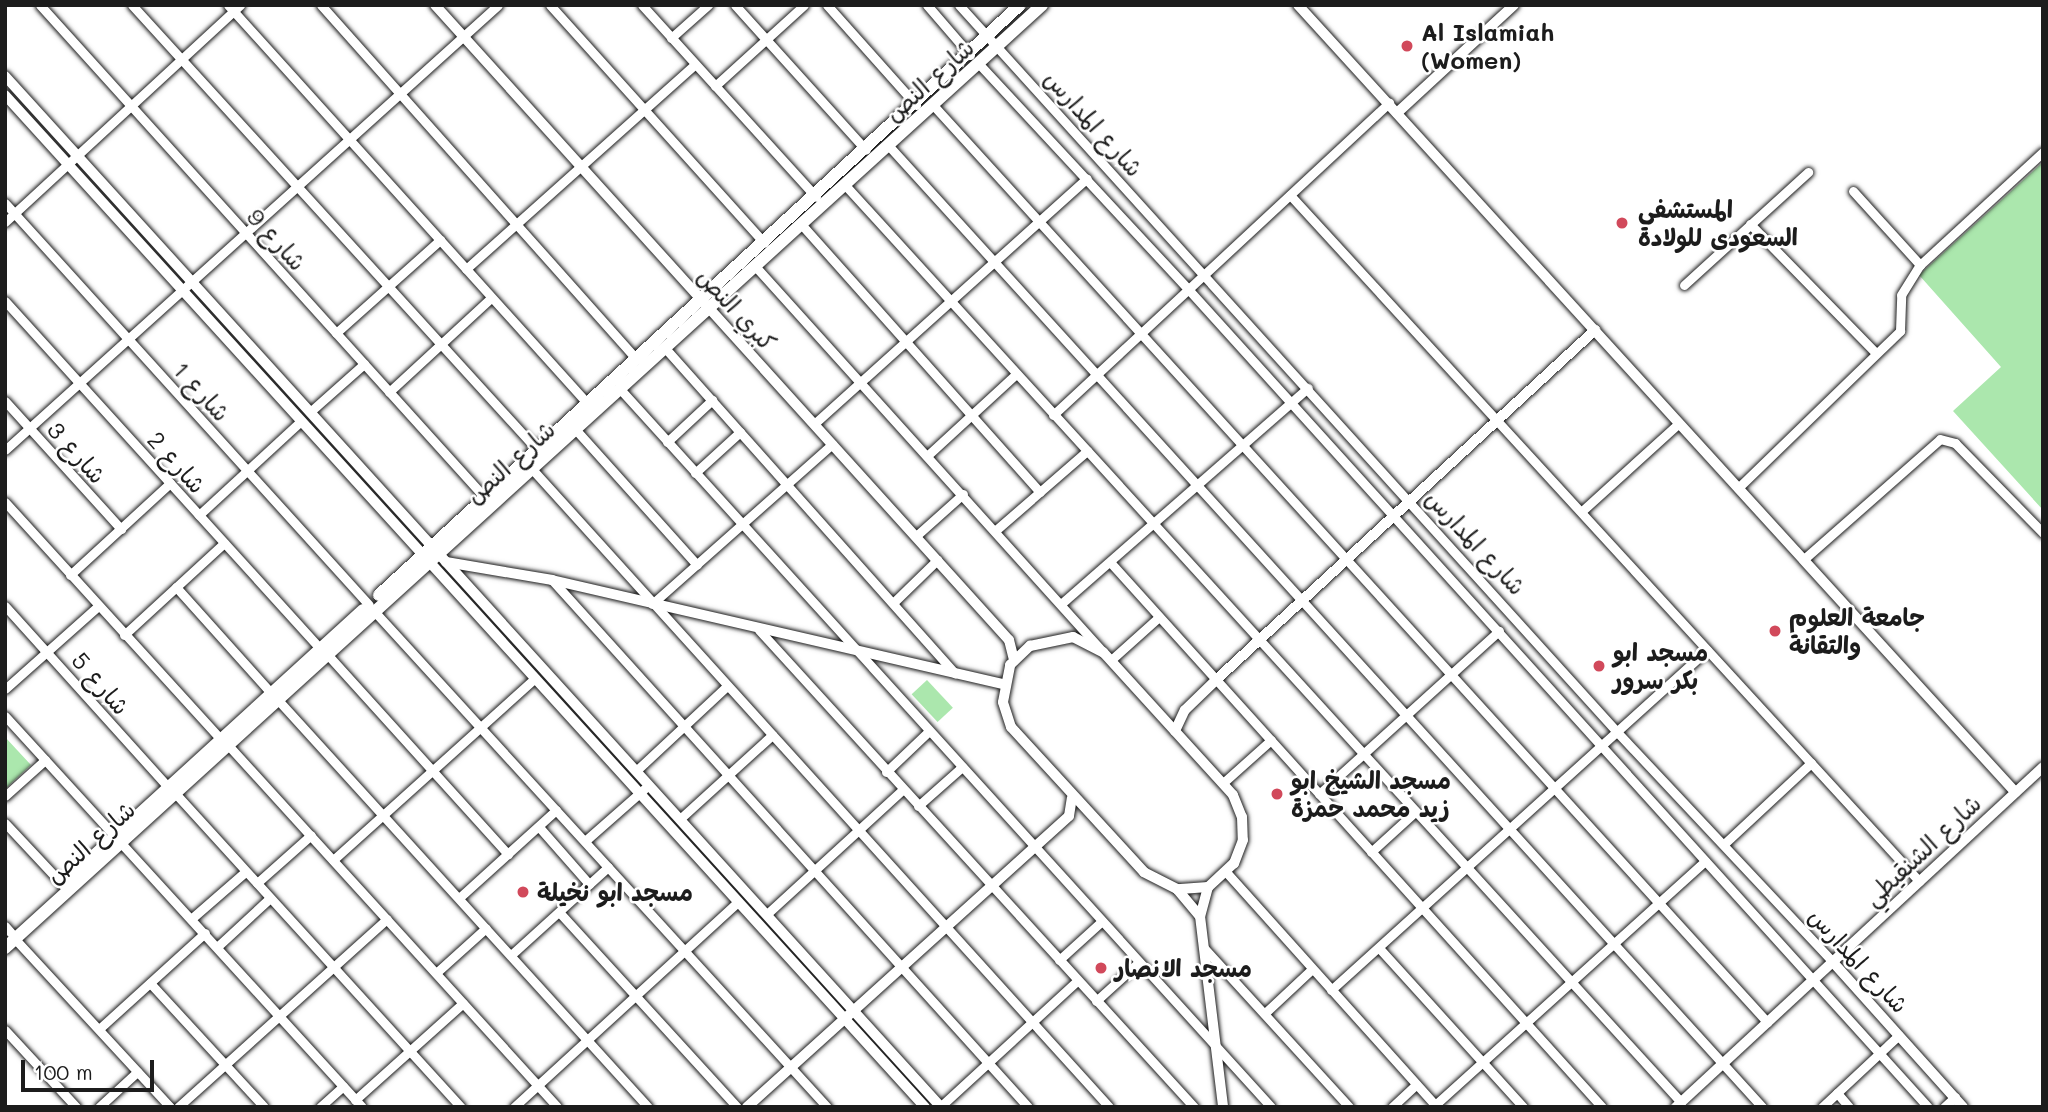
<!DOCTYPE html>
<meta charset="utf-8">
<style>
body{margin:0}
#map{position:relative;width:2048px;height:1112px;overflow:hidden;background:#fff;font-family:Mali,"Playpen Sans Arabic",sans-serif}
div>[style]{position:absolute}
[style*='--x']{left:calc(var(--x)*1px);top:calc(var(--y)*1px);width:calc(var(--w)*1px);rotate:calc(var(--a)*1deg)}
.green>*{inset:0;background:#abe7ad;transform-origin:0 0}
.roads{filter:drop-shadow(0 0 2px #1c1c1c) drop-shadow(0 0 2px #1c1c1c)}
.minor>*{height:9px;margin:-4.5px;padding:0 4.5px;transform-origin:4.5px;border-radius:4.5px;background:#fff}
.tertiary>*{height:10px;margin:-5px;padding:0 5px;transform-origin:5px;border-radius:5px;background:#fff}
.secondary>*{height:12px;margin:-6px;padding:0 6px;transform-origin:6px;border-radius:6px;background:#fff}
.dots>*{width:19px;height:19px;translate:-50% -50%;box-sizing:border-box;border:4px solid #fff;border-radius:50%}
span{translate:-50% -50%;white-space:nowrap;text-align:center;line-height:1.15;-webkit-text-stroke:5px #fff;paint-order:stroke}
.poi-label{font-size:24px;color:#1c1c1c;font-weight:700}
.left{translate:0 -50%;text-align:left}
.street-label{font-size:24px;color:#1c1c1c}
.frame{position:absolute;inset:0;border:7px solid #1c1c1c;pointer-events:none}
.scale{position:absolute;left:21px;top:1060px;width:133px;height:32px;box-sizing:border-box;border:4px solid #1c1c1c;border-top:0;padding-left:9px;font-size:21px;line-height:24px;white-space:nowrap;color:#1c1c1c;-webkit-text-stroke:5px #fff;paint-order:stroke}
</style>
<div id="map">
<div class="green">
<i style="clip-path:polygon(2043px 162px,2043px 510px,1953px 411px,2001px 367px,1919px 275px)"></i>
<i style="left:927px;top:680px;width:38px;height:21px;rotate:47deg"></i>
<i style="clip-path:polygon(5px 737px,31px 765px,5px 789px)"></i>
</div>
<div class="roads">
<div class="minor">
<i style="--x:40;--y:5;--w:666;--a:47.92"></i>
<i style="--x:132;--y:5;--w:607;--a:47.67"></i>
<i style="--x:228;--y:5;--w:537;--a:47.94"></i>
<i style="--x:321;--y:5;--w:475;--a:48.3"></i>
<i style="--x:550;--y:5;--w:320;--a:48"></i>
<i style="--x:642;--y:5;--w:259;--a:47.8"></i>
<i style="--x:735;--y:5;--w:195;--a:47.9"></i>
<i style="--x:827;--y:5;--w:134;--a:48.3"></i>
<i style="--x:927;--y:5;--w:66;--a:49.3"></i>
<i style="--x:959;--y:5;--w:982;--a:47.85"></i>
<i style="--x:1618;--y:733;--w:311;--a:46.8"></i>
<i style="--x:671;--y:38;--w:50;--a:-41.7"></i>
<i style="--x:979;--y:64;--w:307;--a:47.1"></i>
<i style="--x:1188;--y:289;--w:1103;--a:47.87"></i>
<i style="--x:715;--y:86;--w:120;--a:-42.3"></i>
<i style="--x:933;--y:105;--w:1240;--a:47.71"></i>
<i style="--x:888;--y:145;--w:1300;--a:47.74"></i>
<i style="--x:845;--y:185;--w:1241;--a:47.65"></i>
<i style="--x:1853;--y:191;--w:100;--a:47.8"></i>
<i style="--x:1290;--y:195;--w:931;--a:47.48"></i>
<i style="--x:5;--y:203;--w:542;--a:47.84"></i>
<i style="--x:5;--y:222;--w:320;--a:-42.7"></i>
<i style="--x:801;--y:224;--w:359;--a:48.3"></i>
<i style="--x:1750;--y:224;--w:180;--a:45.7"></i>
<i style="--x:755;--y:266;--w:518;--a:47.97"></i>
<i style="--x:466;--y:269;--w:307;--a:-41.8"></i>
<i style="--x:1684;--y:285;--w:168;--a:-42.3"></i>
<i style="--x:5;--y:301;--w:469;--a:47.8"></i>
<i style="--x:336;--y:333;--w:140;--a:-41.8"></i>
<i style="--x:665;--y:348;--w:436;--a:48.3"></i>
<i style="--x:620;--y:389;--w:969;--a:47.8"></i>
<i style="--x:389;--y:392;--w:139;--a:-42.7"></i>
<i style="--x:5;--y:401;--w:173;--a:47.8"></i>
<i style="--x:311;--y:411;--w:71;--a:-41.6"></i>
<i style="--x:1053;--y:415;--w:459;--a:-42.9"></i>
<i style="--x:814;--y:424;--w:367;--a:-42"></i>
<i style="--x:576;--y:430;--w:181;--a:48.1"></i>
<i style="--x:667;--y:442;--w:62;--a:-43"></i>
<i style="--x:5;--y:450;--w:664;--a:-42.07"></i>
<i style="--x:928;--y:455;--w:120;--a:-42.6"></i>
<i style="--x:532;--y:469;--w:860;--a:47.87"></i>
<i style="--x:695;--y:473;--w:61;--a:-42.3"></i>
<i style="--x:1738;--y:488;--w:226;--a:-44.1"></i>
<i style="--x:1900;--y:331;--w:36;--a:-88"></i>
<i style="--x:1901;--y:295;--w:36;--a:-58"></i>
<i style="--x:1920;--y:265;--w:167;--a:-42.6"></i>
<i style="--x:5;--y:502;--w:321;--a:47.7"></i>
<i style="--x:1582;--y:511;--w:131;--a:-42.2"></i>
<i style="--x:199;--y:515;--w:139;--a:-42.7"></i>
<i style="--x:996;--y:530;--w:121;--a:-41"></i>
<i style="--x:916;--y:536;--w:63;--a:-41.8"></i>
<i style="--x:1804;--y:559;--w:181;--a:-41.4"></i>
<i style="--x:1940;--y:439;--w:16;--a:15"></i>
<i style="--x:1955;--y:443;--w:126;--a:45.6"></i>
<i style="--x:1110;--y:562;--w:734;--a:47.93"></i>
<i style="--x:70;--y:575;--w:136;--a:-42.6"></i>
<i style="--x:552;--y:580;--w:710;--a:47.91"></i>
<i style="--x:176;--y:587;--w:142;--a:48.1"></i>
<i style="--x:893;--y:603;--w:62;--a:-44.3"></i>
<i style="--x:652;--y:604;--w:241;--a:-41.6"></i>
<i style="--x:1061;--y:604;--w:328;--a:-41.2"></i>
<i style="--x:5;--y:606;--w:242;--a:48"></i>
<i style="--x:374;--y:611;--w:672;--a:47.59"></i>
<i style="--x:759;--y:630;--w:646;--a:47.64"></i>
<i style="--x:124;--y:635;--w:136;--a:-42.6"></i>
<i style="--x:327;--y:654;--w:270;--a:47.9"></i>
<i style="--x:1111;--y:660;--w:64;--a:-41.9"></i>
<i style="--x:5;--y:689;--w:125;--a:-41.7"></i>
<i style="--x:278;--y:700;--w:550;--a:47.73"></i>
<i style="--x:5;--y:716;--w:529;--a:47.6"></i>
<i style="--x:228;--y:745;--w:489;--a:47.7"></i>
<i style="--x:638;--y:769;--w:122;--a:-43"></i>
<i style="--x:886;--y:772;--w:59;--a:-43.6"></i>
<i style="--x:1224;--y:782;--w:63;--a:-41.8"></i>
<i style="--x:175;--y:793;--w:425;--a:47.7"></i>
<i style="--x:1319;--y:794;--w:243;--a:-42.2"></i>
<i style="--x:5;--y:796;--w:54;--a:-42"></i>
<i style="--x:918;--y:806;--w:59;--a:-41.6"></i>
<i style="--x:682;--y:817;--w:122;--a:-42.3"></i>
<i style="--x:5;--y:823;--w:85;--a:46.9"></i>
<i style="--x:539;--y:827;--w:76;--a:48.7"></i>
<i style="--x:585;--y:841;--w:79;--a:-41.4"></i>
<i style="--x:1724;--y:844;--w:119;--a:-43"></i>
<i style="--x:1371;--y:852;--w:59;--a:-42.3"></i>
<i style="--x:333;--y:860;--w:272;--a:-42"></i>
<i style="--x:1227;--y:873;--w:314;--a:48.1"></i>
<i style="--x:257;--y:883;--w:72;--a:-41.6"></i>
<i style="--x:459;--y:898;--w:131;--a:-42.2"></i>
<i style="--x:559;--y:912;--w:264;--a:47.6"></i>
<i style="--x:768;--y:913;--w:182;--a:-42.5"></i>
<i style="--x:191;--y:919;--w:72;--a:-41"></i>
<i style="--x:5;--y:926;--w:9;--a:49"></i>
<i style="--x:15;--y:939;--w:229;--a:47.3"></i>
<i style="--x:217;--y:947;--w:72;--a:-42.8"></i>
<i style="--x:1204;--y:948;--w:215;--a:47.6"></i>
<i style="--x:1379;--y:948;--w:215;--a:47.8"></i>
<i style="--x:511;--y:955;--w:131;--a:-42.2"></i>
<i style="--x:1059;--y:960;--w:58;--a:-42.2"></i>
<i style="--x:436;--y:973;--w:67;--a:-42"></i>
<i style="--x:150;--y:983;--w:168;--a:47.4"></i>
<i style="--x:1331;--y:990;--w:507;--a:-42.12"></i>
<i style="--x:1096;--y:1001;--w:58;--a:-42.2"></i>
<i style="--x:1265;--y:1013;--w:64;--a:-43.1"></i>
<i style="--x:99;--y:1029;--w:143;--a:-42.2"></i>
<i style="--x:5;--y:1030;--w:105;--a:47.3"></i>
<i style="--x:1837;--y:1093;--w:18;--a:49"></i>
<i style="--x:355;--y:1100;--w:145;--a:-41.9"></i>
<i style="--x:1435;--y:1105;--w:364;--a:-42.1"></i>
<i style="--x:941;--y:1106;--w:185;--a:-42.6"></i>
<i style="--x:99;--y:1107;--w:52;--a:-42.6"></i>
<i style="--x:178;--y:1107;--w:281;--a:-42"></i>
<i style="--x:320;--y:1107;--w:31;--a:-42"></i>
<i style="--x:514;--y:1107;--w:304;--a:-42.5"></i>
<i style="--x:1392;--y:1107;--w:33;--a:-43"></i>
<i style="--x:1822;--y:1107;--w:105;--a:-43.1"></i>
<i style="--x:1944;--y:1107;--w:15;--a:-42"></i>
</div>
<div class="tertiary">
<i style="--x:435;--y:5;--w:856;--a:47.89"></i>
<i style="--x:1009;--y:640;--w:21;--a:76"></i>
<i style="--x:1298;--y:5;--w:1065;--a:47.66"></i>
<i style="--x:5;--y:76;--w:1393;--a:47.77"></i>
<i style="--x:5;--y:95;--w:1368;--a:47.73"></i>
<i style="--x:1397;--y:113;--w:159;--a:-42.7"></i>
<i style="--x:446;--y:562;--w:108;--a:9.6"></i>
<i style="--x:552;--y:580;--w:463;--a:13"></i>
<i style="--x:1073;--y:637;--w:34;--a:27"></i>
<i style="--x:1103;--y:652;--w:193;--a:47.7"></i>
<i style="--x:1233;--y:795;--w:24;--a:68"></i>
<i style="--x:1242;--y:817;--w:23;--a:88"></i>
<i style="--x:1243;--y:840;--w:25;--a:111"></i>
<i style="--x:1234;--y:863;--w:35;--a:137"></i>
<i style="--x:1208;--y:887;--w:31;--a:176"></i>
<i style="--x:1177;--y:889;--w:37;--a:-153"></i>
<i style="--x:1144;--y:872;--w:197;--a:-132.5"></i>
<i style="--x:1011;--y:727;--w:26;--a:-108"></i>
<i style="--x:1003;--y:702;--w:38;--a:-79"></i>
<i style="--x:1010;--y:665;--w:28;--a:-44"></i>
<i style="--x:1030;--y:646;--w:44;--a:-11.8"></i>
<i style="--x:1175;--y:731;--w:23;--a:-65"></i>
<i style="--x:1185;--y:710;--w:43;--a:-44.1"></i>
<i style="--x:1216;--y:680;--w:516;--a:-42.72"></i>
<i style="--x:1208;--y:887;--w:30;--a:105"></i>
<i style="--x:1200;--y:916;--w:192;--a:83.1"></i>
<i style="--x:1177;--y:889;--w:35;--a:50"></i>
<i style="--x:1831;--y:960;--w:198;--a:48.1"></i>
<i style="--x:747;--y:1107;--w:434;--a:-42.1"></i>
<i style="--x:1069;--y:816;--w:18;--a:-81"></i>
<i style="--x:1676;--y:1107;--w:500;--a:-42.81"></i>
</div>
<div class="secondary">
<i style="--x:379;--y:595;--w:871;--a:-42.63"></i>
<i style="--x:64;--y:883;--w:405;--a:-42.4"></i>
<i style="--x:5;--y:948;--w:1402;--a:-42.28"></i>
</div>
</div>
<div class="dots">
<i style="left:1407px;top:46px;background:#d1495b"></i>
<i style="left:1622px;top:223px;background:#d1495b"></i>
<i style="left:1775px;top:631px;background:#d1495b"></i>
<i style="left:1599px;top:666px;background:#d1495b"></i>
<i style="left:1277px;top:794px;background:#d1495b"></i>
<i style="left:523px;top:892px;background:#d1495b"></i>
<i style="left:1101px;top:968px;background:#d1495b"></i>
</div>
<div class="poi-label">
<span class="left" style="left:1421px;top:46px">Al Islamiah<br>(Women)</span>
<span class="left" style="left:1638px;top:223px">المستشفى<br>السعودى للولادة</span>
<span class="left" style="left:1789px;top:631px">جامعة العلوم<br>والتقانة</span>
<span class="left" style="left:1613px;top:666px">مسجد ابو<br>بكر سرور</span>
<span class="left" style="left:1291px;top:794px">مسجد الشيخ ابو<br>زيد محمد حمزة</span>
<span class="left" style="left:537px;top:892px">مسجد ابو نخيلة</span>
<span class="left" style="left:1115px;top:968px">مسجد الانصار</span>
</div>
<div class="street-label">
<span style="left:929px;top:80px;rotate:-42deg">شارع النص</span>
<span style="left:1094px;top:123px;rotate:48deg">شارع المدارس</span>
<span style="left:277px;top:239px;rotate:48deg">شارع 9</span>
<span style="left:737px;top:309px;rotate:47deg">كبري النص</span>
<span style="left:202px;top:391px;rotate:48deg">شارع 1</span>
<span style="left:77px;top:452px;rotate:48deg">شارع 3</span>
<span style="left:177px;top:462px;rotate:48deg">شارع 2</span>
<span style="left:510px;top:462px;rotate:-42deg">شارع النص</span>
<span style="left:1476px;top:542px;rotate:47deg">شارع المدارس</span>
<span style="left:101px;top:683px;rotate:49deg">شارع 5</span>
<span style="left:90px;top:842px;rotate:-42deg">شارع النص</span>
<span style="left:1922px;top:850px;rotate:-43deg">شارع الشنقيطي</span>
<span style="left:1859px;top:960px;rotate:47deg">شارع المدارس</span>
</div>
<div class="frame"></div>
<div class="scale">100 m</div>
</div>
